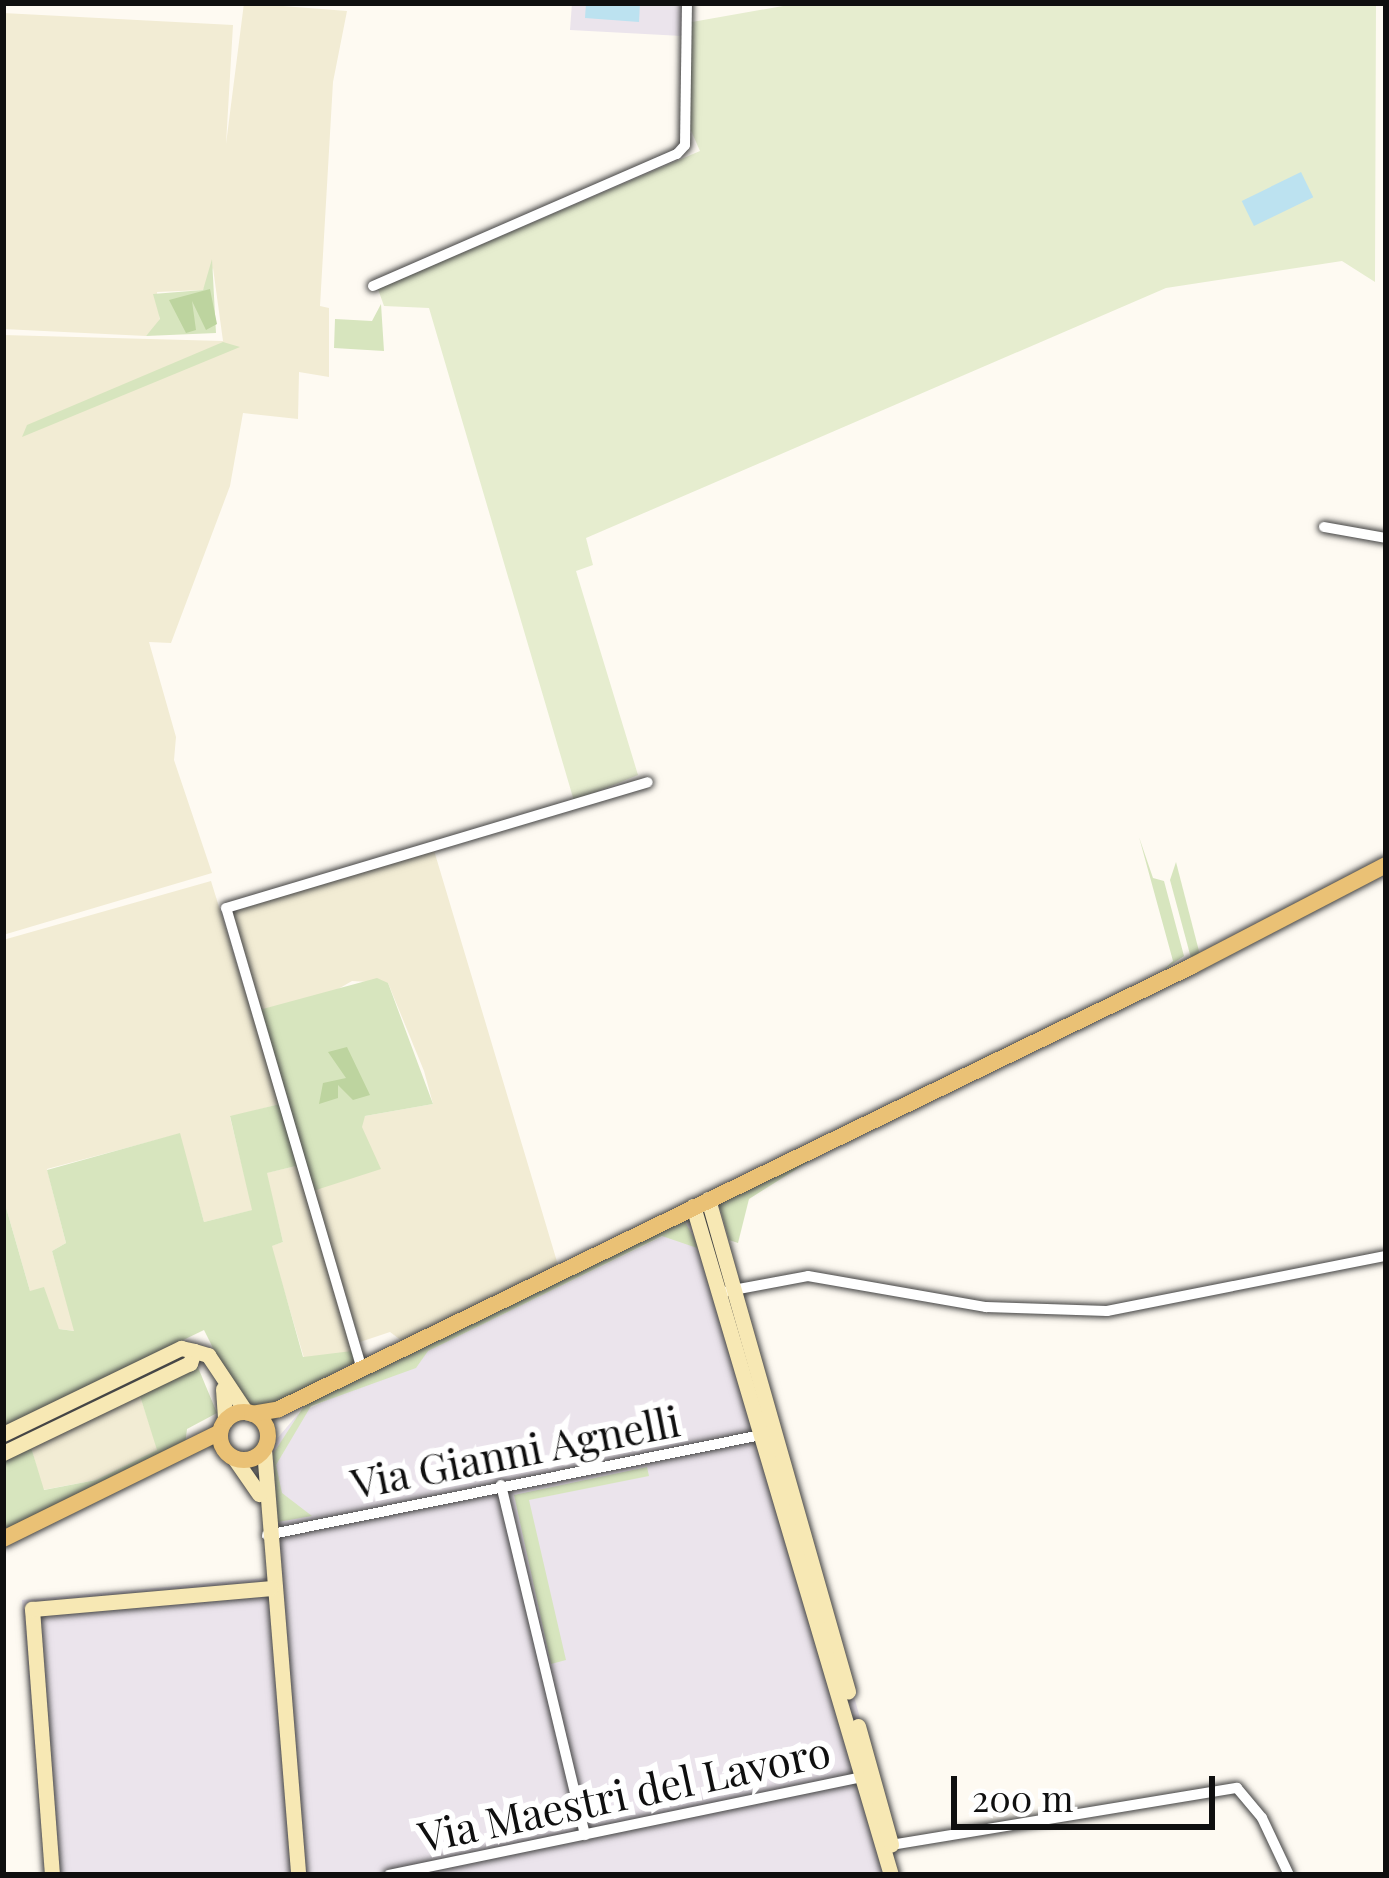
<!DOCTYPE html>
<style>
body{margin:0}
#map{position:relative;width:1389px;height:1878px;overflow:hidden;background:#fefaf2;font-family:"Playfair Display",serif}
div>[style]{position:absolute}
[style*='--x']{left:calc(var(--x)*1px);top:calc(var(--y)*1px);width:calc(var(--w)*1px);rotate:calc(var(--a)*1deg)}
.industrial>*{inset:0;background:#ebe4ec}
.farmland>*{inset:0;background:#f2ecd4}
.green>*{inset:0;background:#d7e5be}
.forest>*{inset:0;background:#bdd49f}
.pitch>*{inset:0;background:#e6edcf}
.water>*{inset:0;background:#bce2f0;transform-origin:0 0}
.roads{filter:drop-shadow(0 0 3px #424242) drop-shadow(0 0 3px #424242)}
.street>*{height:10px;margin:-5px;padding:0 5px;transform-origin:5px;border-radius:5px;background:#fff}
.secondary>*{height:15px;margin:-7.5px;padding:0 7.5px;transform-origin:7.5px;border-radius:7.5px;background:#f7e8b4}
.primary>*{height:16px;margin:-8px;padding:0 8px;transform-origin:8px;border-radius:8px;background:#eac175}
.primary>.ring{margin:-8px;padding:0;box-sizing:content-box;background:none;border:16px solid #eac175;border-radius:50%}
span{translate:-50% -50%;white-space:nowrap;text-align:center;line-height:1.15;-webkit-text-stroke:12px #fff;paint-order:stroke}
.street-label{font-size:42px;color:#0f0f0f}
.frame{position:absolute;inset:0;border:6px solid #0f0f0f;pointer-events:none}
.scale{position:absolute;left:951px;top:1776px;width:264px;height:54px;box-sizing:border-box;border:6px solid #0f0f0f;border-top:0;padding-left:15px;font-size:36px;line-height:42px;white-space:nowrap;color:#0f0f0f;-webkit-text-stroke:9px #fff;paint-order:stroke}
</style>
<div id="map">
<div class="industrial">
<i style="clip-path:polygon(572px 3px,683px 3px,682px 36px,570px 30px)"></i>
<i style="clip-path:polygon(719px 1209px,896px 1848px,878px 1857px,883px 1875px,45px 1875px,22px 1600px,277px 1577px,269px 1464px,275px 1441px,298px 1414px)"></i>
</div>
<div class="farmland">
<i style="clip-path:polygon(244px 3px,347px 11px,333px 82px,320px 306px,329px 308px,329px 377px,299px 372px,298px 419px,243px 413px,230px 486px,171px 643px,149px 642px,176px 737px,174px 760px,212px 873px,3px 935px,3px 335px,223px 341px,213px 268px,203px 290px,157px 292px,160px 321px,146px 336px,3px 329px,3px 13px,233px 25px,226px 144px)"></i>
<i style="clip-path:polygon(433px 847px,558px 1265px,402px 1341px,390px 1332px,360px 1342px,313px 1191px,365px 1116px,433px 1104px,424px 1071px,388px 983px,352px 981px,326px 996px,259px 1010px,230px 913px)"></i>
<i style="clip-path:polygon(211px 881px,280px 1104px,230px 1117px,253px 1210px,204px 1222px,179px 1134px,47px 1169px,66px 1243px,52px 1251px,75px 1331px,59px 1329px,30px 1291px,3px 1197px,3px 940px)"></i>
<i style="clip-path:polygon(296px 1166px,302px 1179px,352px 1352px,304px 1358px,271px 1246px,283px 1242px,266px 1173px)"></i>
<i style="clip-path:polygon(140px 1396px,158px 1450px,96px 1480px,43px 1490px,31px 1447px)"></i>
</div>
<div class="green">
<i style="clip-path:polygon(212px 259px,216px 333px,146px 336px,160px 319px,153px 294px,203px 290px)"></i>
<i style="clip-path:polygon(381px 304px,384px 351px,334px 348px,335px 319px,372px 321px)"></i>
<i style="clip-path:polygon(223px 342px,240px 347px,22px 437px,27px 425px)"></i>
<i style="clip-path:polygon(1139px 837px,1153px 878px,1164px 881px,1184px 956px,1162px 971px,1173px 961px)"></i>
<i style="clip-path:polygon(1176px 862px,1200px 955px,1191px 958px,1170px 880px)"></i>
<i style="clip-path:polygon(377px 978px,388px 983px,433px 1104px,365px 1116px,362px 1127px,381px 1169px,313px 1191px,259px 1010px)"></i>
<i style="clip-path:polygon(280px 1104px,302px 1179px,296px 1166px,267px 1173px,283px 1242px,272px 1246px,303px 1357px,352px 1351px,355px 1362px,258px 1412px,237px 1396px,204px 1330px,3px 1427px,3px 1197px,30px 1291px,44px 1287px,59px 1329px,74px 1331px,52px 1251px,66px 1243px,47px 1170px,180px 1133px,204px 1222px,252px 1210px,230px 1116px)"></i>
<i style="clip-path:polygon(843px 1140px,749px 1199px,738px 1243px,729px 1240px,718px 1201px)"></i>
<i style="clip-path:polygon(683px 1218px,700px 1249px,662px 1236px,428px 1351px,416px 1368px,311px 1406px,276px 1465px,282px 1493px,312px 1516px,278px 1522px,273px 1454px,306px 1403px)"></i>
<i style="clip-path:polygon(197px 1365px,217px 1413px,187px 1429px,185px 1445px,3px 1532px,3px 1461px,31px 1447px,44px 1490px,96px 1480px,157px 1450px,140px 1396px)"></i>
<i style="clip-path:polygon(647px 1467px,649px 1476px,529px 1500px,566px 1660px,551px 1664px,514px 1495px)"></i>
</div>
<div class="forest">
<i style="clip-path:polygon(210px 289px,217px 324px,206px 330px,192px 301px,196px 330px,186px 333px,169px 300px)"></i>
<i style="clip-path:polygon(347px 1047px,370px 1095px,353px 1100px,338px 1085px,338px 1098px,319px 1104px,323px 1083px,346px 1078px,328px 1052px)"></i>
</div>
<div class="pitch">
<i style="clip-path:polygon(800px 3px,1376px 3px,1375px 282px,1342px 261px,1166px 288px,586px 538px,593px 565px,576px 571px,638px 775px,574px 801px,429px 308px,384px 306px,378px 289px,700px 151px,689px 126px,692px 22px)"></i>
</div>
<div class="water">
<i style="clip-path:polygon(586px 3px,640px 3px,639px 22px,585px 18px)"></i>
<i style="left:1301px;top:172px;width:28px;height:66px;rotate:64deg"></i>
</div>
<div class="roads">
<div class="street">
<i style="--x:373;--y:286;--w:331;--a:-23.5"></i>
<i style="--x:677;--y:154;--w:12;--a:-48"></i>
<i style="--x:685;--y:145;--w:142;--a:-89.2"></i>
<i style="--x:1324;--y:527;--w:63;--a:10.1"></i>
<i style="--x:728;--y:1291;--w:81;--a:-10.6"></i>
<i style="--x:808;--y:1276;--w:181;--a:9.9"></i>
<i style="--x:986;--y:1307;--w:121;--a:1.9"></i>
<i style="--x:1107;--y:1311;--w:284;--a:-11.2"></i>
<i style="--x:361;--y:1366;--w:477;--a:-106.4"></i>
<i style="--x:226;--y:908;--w:440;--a:-16.6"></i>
<i style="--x:501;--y:1485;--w:360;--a:76.5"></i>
<i style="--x:267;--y:1535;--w:509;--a:-11.44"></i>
<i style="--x:885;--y:1846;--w:357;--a:-9.4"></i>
<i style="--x:1237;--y:1788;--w:39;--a:50"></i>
<i style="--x:1262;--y:1818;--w:63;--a:64.7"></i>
<i style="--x:389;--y:1875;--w:490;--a:-11.7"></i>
</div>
<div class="secondary">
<i style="--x:708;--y:1199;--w:512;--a:74.12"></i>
<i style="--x:693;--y:1206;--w:698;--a:73.51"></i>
<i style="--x:194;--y:1351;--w:15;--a:16"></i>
<i style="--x:208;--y:1355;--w:69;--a:56.3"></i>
<i style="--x:223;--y:1389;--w:32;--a:86"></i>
<i style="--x:3;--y:1434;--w:198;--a:-25.8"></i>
<i style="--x:181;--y:1348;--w:13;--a:13"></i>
<i style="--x:194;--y:1351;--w:13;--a:108"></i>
<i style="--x:190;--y:1363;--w:208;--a:154.3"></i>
<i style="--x:264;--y:1449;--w:427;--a:85.4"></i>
<i style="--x:234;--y:1458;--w:44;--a:55.2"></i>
<i style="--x:858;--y:1726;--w:123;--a:74.4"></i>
<i style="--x:52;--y:1875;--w:267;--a:-94.3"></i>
<i style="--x:32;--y:1609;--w:239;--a:-5"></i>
</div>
<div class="primary">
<i class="ring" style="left:220px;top:1412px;width:32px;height:32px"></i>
<i style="--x:252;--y:1414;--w:27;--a:-10"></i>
<i style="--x:279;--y:1409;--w:1015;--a:-25.88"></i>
<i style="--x:1192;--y:966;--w:219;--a:-27.5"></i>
<i style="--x:3;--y:1539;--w:242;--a:-26.2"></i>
</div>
</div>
<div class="street-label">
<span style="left:515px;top:1451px;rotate:-11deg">Via Gianni Agnelli</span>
<span style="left:624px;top:1793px;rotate:-12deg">Via Maestri del Lavoro</span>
</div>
<div class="frame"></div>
<div class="scale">200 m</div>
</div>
